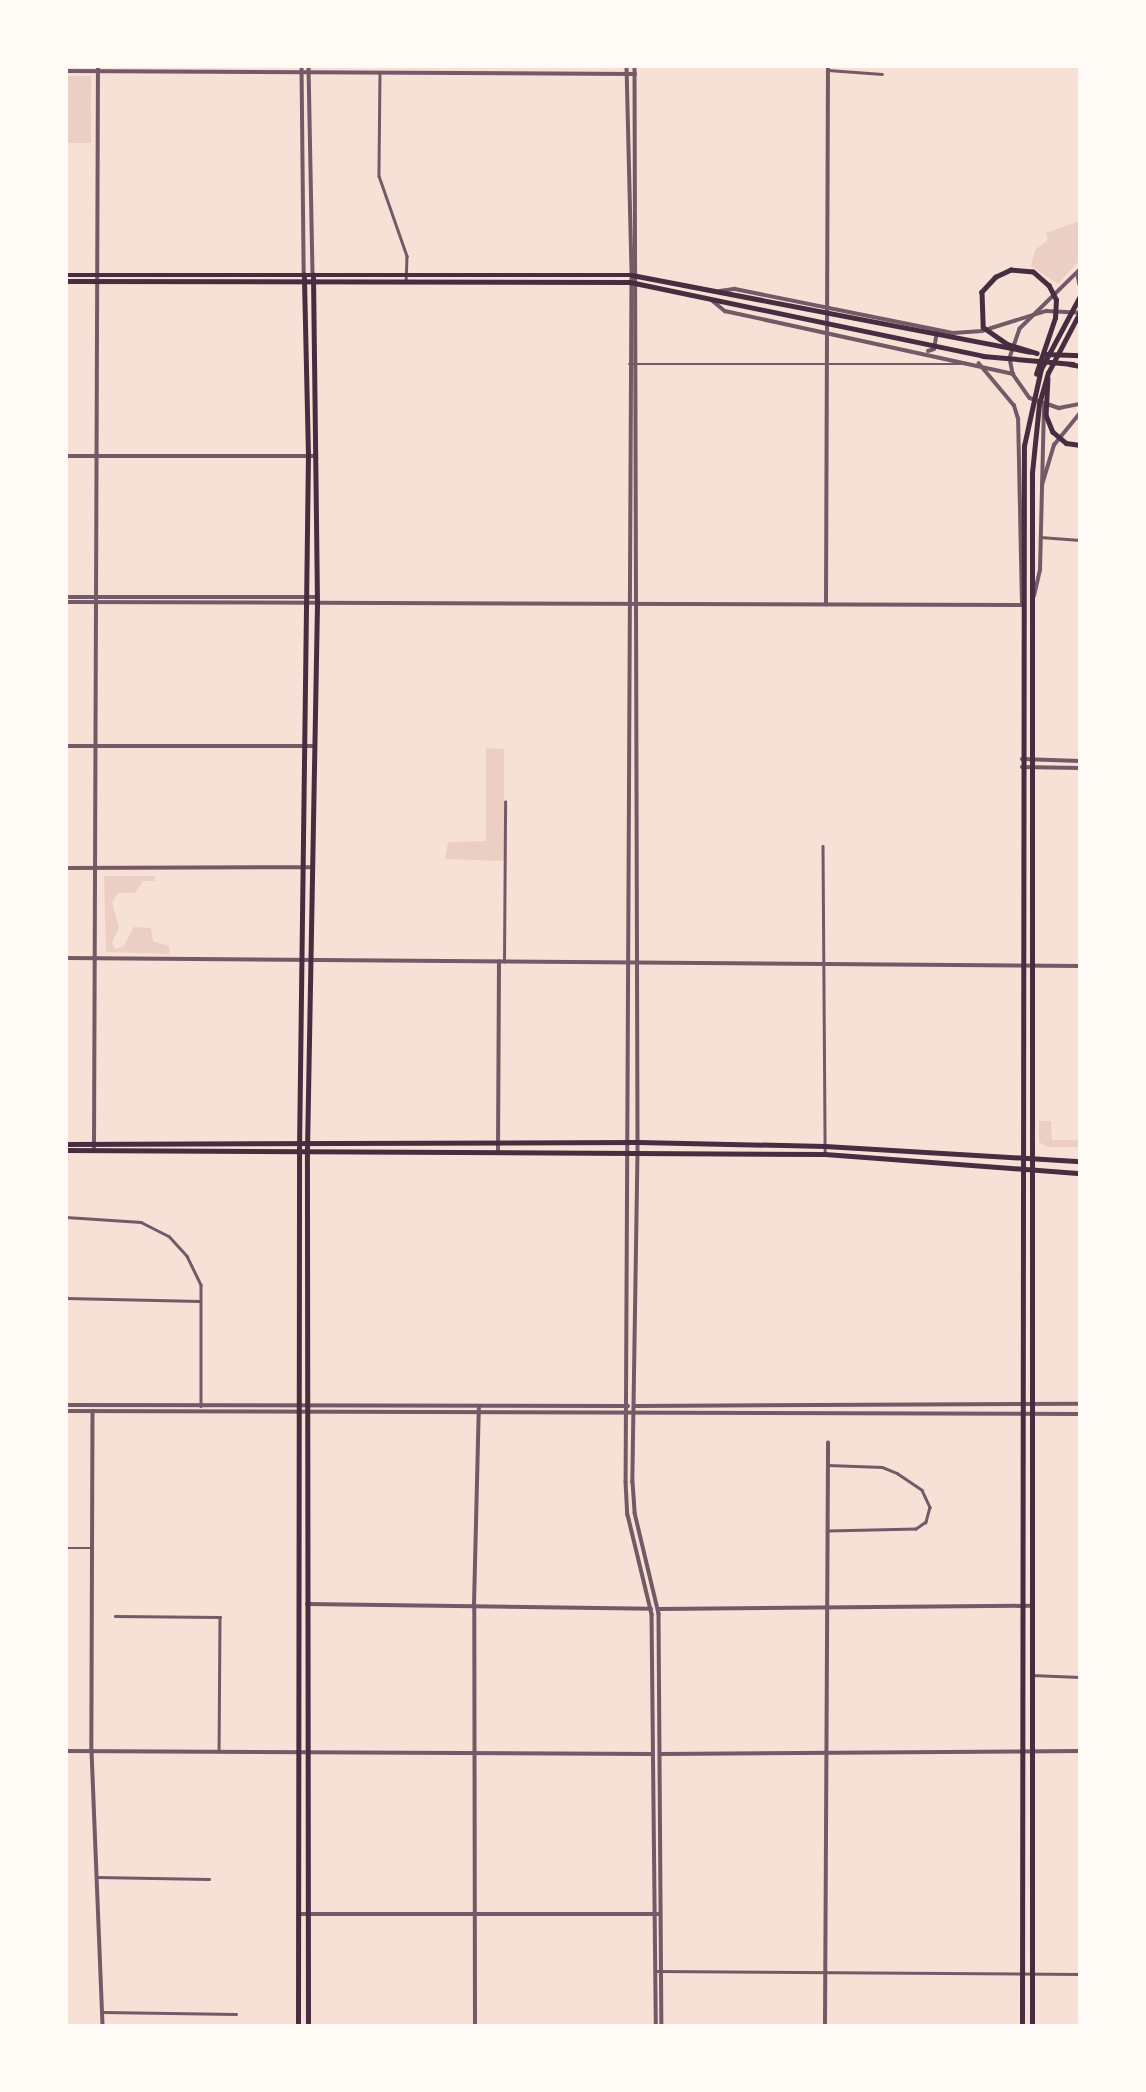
<!DOCTYPE html>
<style>
body{margin:0}
#map{position:relative;width:1146px;height:2092px;overflow:hidden;background:#f7e1d7;font-family:"DM Sans",sans-serif}
div>[style]{position:absolute}
[style*='--x']{left:calc(var(--x)*1px);top:calc(var(--y)*1px);width:calc(var(--w)*1px);rotate:calc(var(--a)*1deg)}
.green>*{inset:0;background:#ebcfc5;transform-origin:0 0}
.minor>*{height:2.5px;margin:-1.25px;padding:0 1.25px;transform-origin:1.25px;border-radius:1.25px;background:#755966}
.tertiary>*{height:3.5px;margin:-1.75px;padding:0 1.75px;transform-origin:1.75px;border-radius:1.75px;background:#755966}
.secondary>*{height:4.5px;margin:-2.25px;padding:0 2.25px;transform-origin:2.25px;border-radius:2.25px;background:#4a2c40}
.primary>*{height:4.5px;margin:-2.25px;padding:0 2.25px;transform-origin:2.25px;border-radius:2.25px;background:#4a2c40}
span{translate:-50% -50%;white-space:nowrap;text-align:center;line-height:1.15;-webkit-text-stroke:5px #fffaf5;paint-order:stroke}
.frame{position:absolute;inset:0;border:68px solid #fffaf5;pointer-events:none}
</style>
<div id="map">
<div class="green">
<i style="left:91px;top:76px;width:67px;height:24px;rotate:90deg"></i>
<i style="clip-path:polygon(1079px 221px,1079px 261px,1058px 284px,1031px 266px,1035px 250px,1048px 240px,1046px 233px)"></i>
<i style="clip-path:polygon(486px 748px,504px 749px,504px 861px,445px 859px,448px 842px,486px 841px)"></i>
<i style="clip-path:polygon(104px 876px,155px 876px,155px 881px,143px 881px,135px 893px,118px 893px,112px 902px,119px 928px,112px 943px,115px 949px,123px 947px,134px 927px,151px 928px,153px 941px,169px 946px,170px 954px,106px 952px)"></i>
<i style="clip-path:polygon(1039px 1121px,1051px 1121px,1052px 1140px,1079px 1140px,1079px 1147px,1048px 1147px,1039px 1142px)"></i>
</div>
<div class="minor">
<i style="--x:828;--y:70;--w:54;--a:4.2"></i>
<i style="--x:380;--y:74;--w:102;--a:90.6"></i>
<i style="--x:379;--y:176;--w:85;--a:70.7"></i>
<i style="--x:407;--y:256;--w:26;--a:92"></i>
<i style="--x:629;--y:364;--w:332;--a:0"></i>
<i style="--x:1040;--y:537;--w:40;--a:4.3"></i>
<i style="--x:823;--y:846;--w:308;--a:89.6"></i>
<i style="--x:504;--y:962;--w:160;--a:-89.6"></i>
<i style="--x:66;--y:1217;--w:75;--a:3.8"></i>
<i style="--x:141;--y:1222;--w:31;--a:27"></i>
<i style="--x:169;--y:1236;--w:27;--a:48"></i>
<i style="--x:187;--y:1256;--w:32;--a:64"></i>
<i style="--x:201;--y:1285;--w:121;--a:90"></i>
<i style="--x:66;--y:1298;--w:134;--a:1.3"></i>
<i style="--x:828;--y:1465;--w:54;--a:2.1"></i>
<i style="--x:882;--y:1467;--w:16;--a:22"></i>
<i style="--x:897;--y:1473;--w:30;--a:34"></i>
<i style="--x:922;--y:1490;--w:19;--a:65"></i>
<i style="--x:930;--y:1507;--w:16;--a:105"></i>
<i style="--x:926;--y:1522;--w:12;--a:145"></i>
<i style="--x:916;--y:1529;--w:87;--a:178.7"></i>
<i style="--x:66;--y:1548;--w:26;--a:0"></i>
<i style="--x:115;--y:1616;--w:105;--a:0.5"></i>
<i style="--x:220;--y:1617;--w:134;--a:90.4"></i>
<i style="--x:1031;--y:1675;--w:49;--a:2.3"></i>
<i style="--x:97;--y:1877;--w:112;--a:1"></i>
<i style="--x:656;--y:1971;--w:424;--a:0.4"></i>
<i style="--x:103;--y:2012;--w:133;--a:0.9"></i>
</div>
<div class="tertiary">
<i style="--x:302;--y:66;--w:208;--a:89.4"></i>
<i style="--x:309;--y:66;--w:209;--a:88.9"></i>
<i style="--x:627;--y:66;--w:209;--a:88.6"></i>
<i style="--x:632;--y:275;--w:1207;--a:90.28"></i>
<i style="--x:626;--y:1482;--w:33;--a:87"></i>
<i style="--x:628;--y:1515;--w:102;--a:76.4"></i>
<i style="--x:652;--y:1614;--w:411;--a:89.4"></i>
<i style="--x:635;--y:66;--w:1086;--a:89.84"></i>
<i style="--x:638;--y:1152;--w:330;--a:90.9"></i>
<i style="--x:633;--y:1482;--w:31;--a:86"></i>
<i style="--x:635;--y:1513;--w:104;--a:76.6"></i>
<i style="--x:659;--y:1614;--w:411;--a:89.6"></i>
<i style="--x:66;--y:71;--w:569;--a:0.3"></i>
<i style="--x:1080;--y:270;--w:84;--a:135.5"></i>
<i style="--x:1020;--y:329;--w:31;--a:109"></i>
<i style="--x:1010;--y:358;--w:16;--a:79"></i>
<i style="--x:1013;--y:374;--w:29;--a:55"></i>
<i style="--x:1030;--y:398;--w:31;--a:19"></i>
<i style="--x:1059;--y:408;--w:21;--a:-11"></i>
<i style="--x:1078;--y:275;--w:10;--a:79"></i>
<i style="--x:720;--y:291;--w:15;--a:-8"></i>
<i style="--x:735;--y:289;--w:222;--a:11.4"></i>
<i style="--x:953;--y:333;--w:29;--a:-4"></i>
<i style="--x:982;--y:331;--w:67;--a:-17.4"></i>
<i style="--x:1046;--y:311;--w:34;--a:3"></i>
<i style="--x:713;--y:301;--w:16;--a:40"></i>
<i style="--x:725;--y:311;--w:295;--a:12.3"></i>
<i style="--x:928;--y:351;--w:6;--a:-18"></i>
<i style="--x:934;--y:349;--w:17;--a:-80"></i>
<i style="--x:66;--y:456;--w:249;--a:0"></i>
<i style="--x:1042;--y:485;--w:42;--a:-73.3"></i>
<i style="--x:1054;--y:445;--w:41;--a:-50.9"></i>
<i style="--x:1034;--y:596;--w:27;--a:-77"></i>
<i style="--x:1040;--y:570;--w:164;--a:-88.6"></i>
<i style="--x:66;--y:597;--w:250;--a:0"></i>
<i style="--x:66;--y:602;--w:956;--a:0.18"></i>
<i style="--x:1022;--y:605;--w:186;--a:-91.2"></i>
<i style="--x:1018;--y:419;--w:14;--a:-107"></i>
<i style="--x:1014;--y:406;--w:55;--a:-129.8"></i>
<i style="--x:826;--y:605;--w:539;--a:-89.79"></i>
<i style="--x:66;--y:746;--w:249;--a:0"></i>
<i style="--x:1022;--y:759;--w:58;--a:2"></i>
<i style="--x:1022;--y:767;--w:58;--a:1"></i>
<i style="--x:66;--y:868;--w:247;--a:-0.2"></i>
<i style="--x:66;--y:958;--w:1014;--a:0.45"></i>
<i style="--x:94;--y:1150;--w:1084;--a:-89.79"></i>
<i style="--x:498;--y:1152;--w:190;--a:-89.7"></i>
<i style="--x:66;--y:1405;--w:562;--a:0.1"></i>
<i style="--x:636;--y:1406;--w:444;--a:-0.3"></i>
<i style="--x:66;--y:1411;--w:1014;--a:0.17"></i>
<i style="--x:93;--y:1411;--w:340;--a:90.2"></i>
<i style="--x:92;--y:1751;--w:274;--a:87.7"></i>
<i style="--x:307;--y:1604;--w:344;--a:0.8"></i>
<i style="--x:659;--y:1609;--w:372;--a:-0.5"></i>
<i style="--x:66;--y:1751;--w:586;--a:0.29"></i>
<i style="--x:660;--y:1754;--w:420;--a:-0.4"></i>
<i style="--x:299;--y:1914;--w:359;--a:0"></i>
<i style="--x:475;--y:2025;--w:420;--a:-90.1"></i>
<i style="--x:474;--y:1605;--w:198;--a:-88.6"></i>
<i style="--x:825;--y:2025;--w:582;--a:-89.7"></i>
</div>
<div class="secondary">
<i style="--x:66;--y:275;--w:566;--a:0"></i>
<i style="--x:632;--y:275;--w:405;--a:10.9"></i>
<i style="--x:66;--y:281;--w:564;--a:0.1"></i>
<i style="--x:630;--y:282;--w:361;--a:11.8"></i>
<i style="--x:983;--y:356;--w:90;--a:5.1"></i>
<i style="--x:1045;--y:354;--w:35;--a:2"></i>
<i style="--x:298;--y:2025;--w:875;--a:-89.93"></i>
<i style="--x:299;--y:1150;--w:694;--a:-89.26"></i>
<i style="--x:308;--y:456;--w:181;--a:-91.3"></i>
<i style="--x:308;--y:2025;--w:875;--a:-90.07"></i>
<i style="--x:307;--y:1150;--w:547;--a:-88.95"></i>
<i style="--x:317;--y:603;--w:328;--a:-90.7"></i>
</div>
<div class="primary">
<i style="--x:1069;--y:364;--w:11;--a:10"></i>
<i style="--x:1036;--y:374;--w:59;--a:-71.3"></i>
<i style="--x:1055;--y:318;--w:18;--a:-87"></i>
<i style="--x:1056;--y:300;--w:16;--a:-117"></i>
<i style="--x:1049;--y:286;--w:21;--a:-139"></i>
<i style="--x:1033;--y:272;--w:22;--a:-175"></i>
<i style="--x:1011;--y:270;--w:17;--a:155"></i>
<i style="--x:996;--y:277;--w:21;--a:133"></i>
<i style="--x:982;--y:292;--w:35;--a:88"></i>
<i style="--x:983;--y:327;--w:29;--a:35"></i>
<i style="--x:1007;--y:344;--w:31;--a:17"></i>
<i style="--x:1048;--y:378;--w:37;--a:93"></i>
<i style="--x:1046;--y:415;--w:18;--a:68"></i>
<i style="--x:1053;--y:432;--w:17;--a:40"></i>
<i style="--x:1066;--y:443;--w:14;--a:8"></i>
<i style="--x:66;--y:1144;--w:572;--a:-0.2"></i>
<i style="--x:638;--y:1142;--w:187;--a:1.2"></i>
<i style="--x:825;--y:1146;--w:255;--a:3.4"></i>
<i style="--x:66;--y:1150;--w:759;--a:0.3"></i>
<i style="--x:825;--y:1154;--w:256;--a:4.3"></i>
<i style="--x:1022;--y:2025;--w:1579;--a:-89.93"></i>
<i style="--x:1024;--y:446;--w:79;--a:-77.6"></i>
<i style="--x:1041;--y:369;--w:83;--a:-61.9"></i>
<i style="--x:1032;--y:2025;--w:1552;--a:-90"></i>
<i style="--x:1032;--y:473;--w:69;--a:-84.2"></i>
<i style="--x:1039;--y:404;--w:32;--a:-74"></i>
<i style="--x:1048;--y:373;--w:69;--a:-62.3"></i>
</div>
<div class="frame"></div>
</div>
